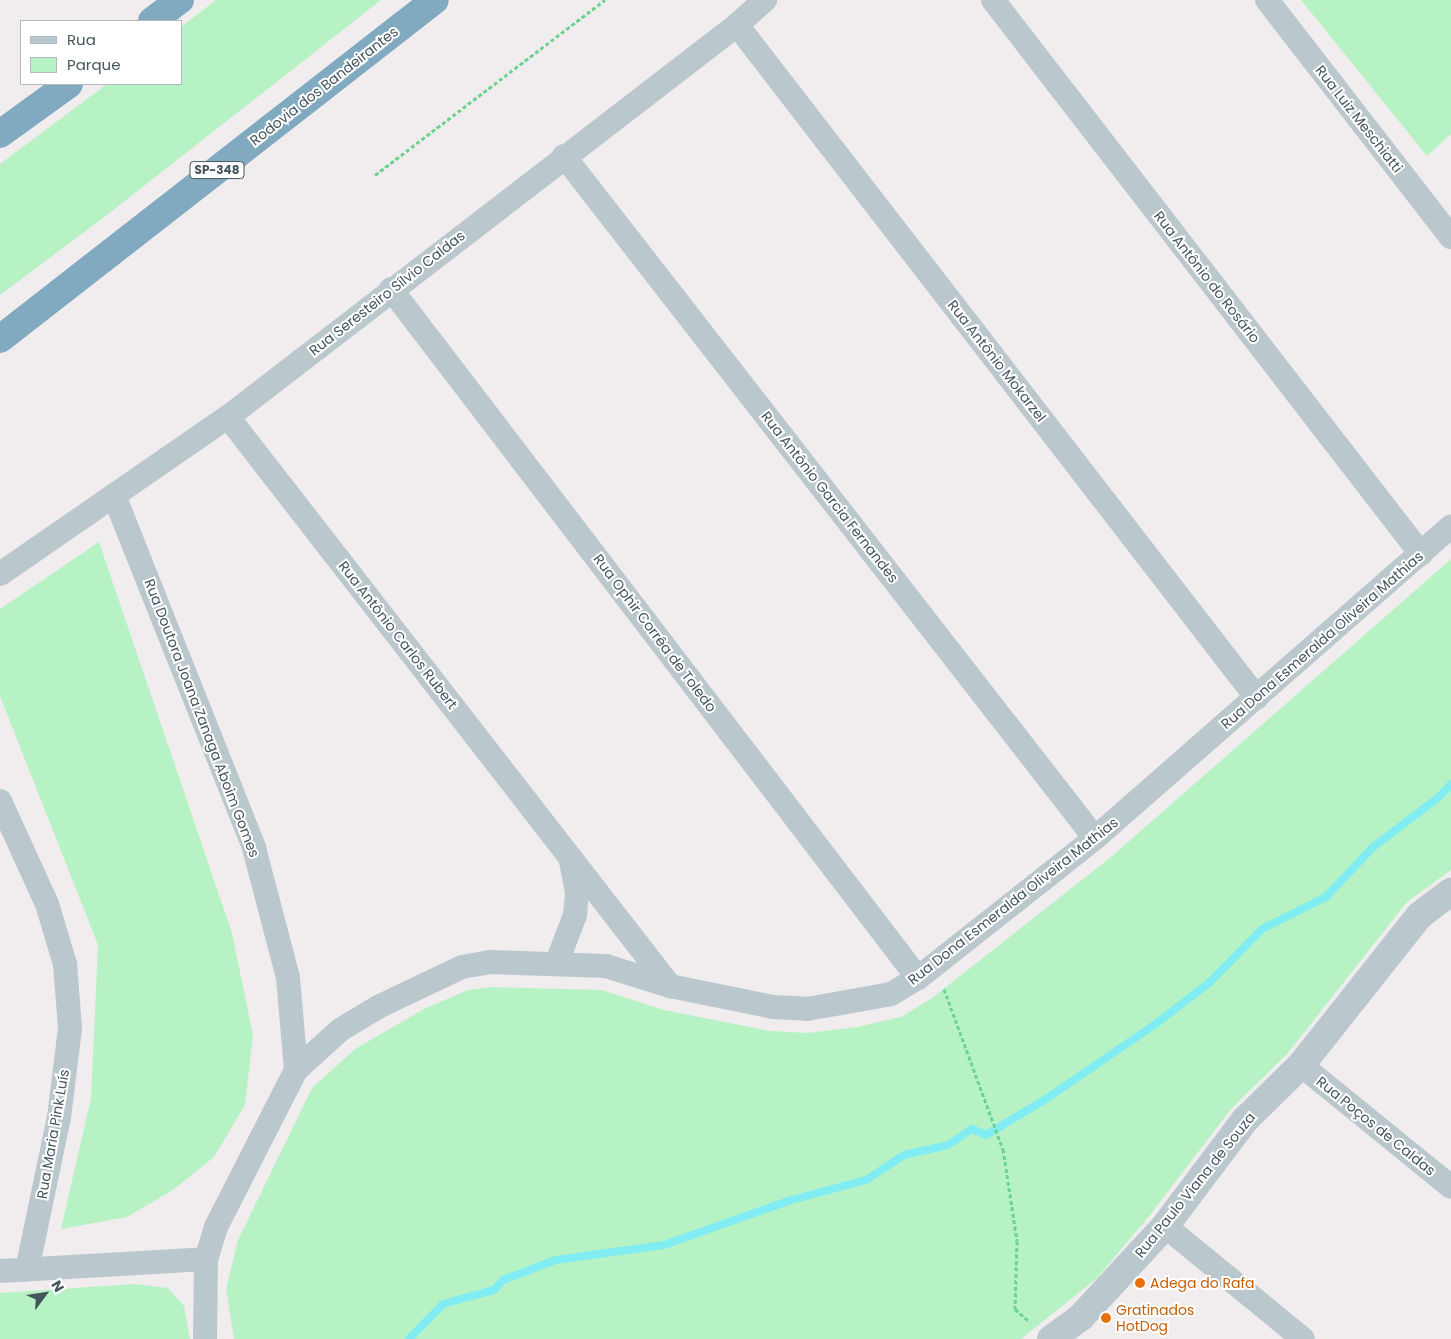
<!DOCTYPE html>
<meta charset="utf-8">
<style>
body{margin:0}
#map{position:relative;width:1451px;height:1339px;overflow:hidden;background:#f1edee;font-family:Poppins,sans-serif}
div>[style]{position:absolute}
[style*='--x']{left:calc(var(--x)*1px);top:calc(var(--y)*1px);width:calc(var(--w)*1px);rotate:calc(var(--a)*1deg)}
.green>*{inset:0;background:#b7f2c5}
.stream>*{height:8px;margin:-4px;padding:0 4px;transform-origin:4px;border-radius:4px;background:#81edf3}
.path>*{height:3px;margin-top:-1.5px;transform-origin:0;background:repeating-linear-gradient(90deg,#6dd391 0 4px,transparent 0 6.5px)}
.minor>*{height:24px;margin:-12px;padding:0 12px;transform-origin:12px;border-radius:12px;background:#bac8ce}
.tertiary>*{height:28px;margin:-14px;padding:0 14px;transform-origin:14px;border-radius:14px;background:#bac8ce}
.motorway>*{height:28px;margin:-14px;padding:0 14px;transform-origin:14px;border-radius:14px;background:#81aac1}
.dots>*{width:14px;height:14px;translate:-50% -50%;box-sizing:border-box;border:2px solid #fff;border-radius:50%}
span{translate:-50% -50%;white-space:nowrap;text-align:center;line-height:1.15;-webkit-text-stroke:4px #fff;paint-order:stroke}
.shield-label span{padding:1px 4px;background:#fff;border:1px solid;border-radius:4px;-webkit-text-stroke-width:0}
.shield-label{font-size:12px;color:#44555d;font-weight:700}
.street-label{font-size:14px;color:#44555d}
.food-label{font-size:14px;color:#c56008}
.left{translate:0 -50%;text-align:left}
.legend{position:absolute;left:20px;top:20px;width:162px;height:65px;box-sizing:border-box;background:#fff;border:1px solid #b4bbbe;margin:0;padding:6px 9px;list-style:none;font-size:15px;color:#44555d}
.legend li{display:flex;align-items:center;gap:10px;height:25px}
.legend b{width:25px;border:1px solid #b4bbbe}
.north{position:absolute;left:20px;top:1269px;width:50px;height:50px;-webkit-text-stroke:4px #fff;paint-order:stroke;rotate:59deg;font-size:14px;font-weight:700;line-height:20px;text-align:center;color:#44555d}
.north::after{content:'';display:block;margin:auto;width:18px;height:22px;background:#44555d;clip-path:polygon(50% 0,100% 100%,50% 72%,0 100%)}
</style>
<div id="map">
<div class="green">
<i style="clip-path:polygon(216px 0,381px 0,107px 215px,0 295px,0 164px,107px 84px,181px 84px,181px 27px)"></i>
<i style="clip-path:polygon(1301px 0,1451px 0,1451px 134px,1427px 156px)"></i>
<i style="clip-path:polygon(99px 542px,232px 933px,253px 1035px,245px 1105px,214px 1157px,173px 1190px,127px 1217px,61px 1229px,91px 1098px,98px 945px,0 696px,0 609px)"></i>
<i style="clip-path:polygon(1451px 559px,1451px 870px,1407px 902px,1288px 1053px,1232px 1108px,1150px 1215px,1097px 1278px,1021px 1339px,234px 1339px,226px 1289px,238px 1240px,312px 1088px,355px 1049px,424px 1009px,468px 990px,492px 987px,602px 990px,664px 1010px,770px 1031px,808px 1033px,857px 1027px,901px 1017px,932px 998px,1111px 857px)"></i>
<i style="clip-path:polygon(134px 1284px,168px 1288px,184px 1306px,190px 1339px,0 1339px,0 1293px)"></i>
</div>
<div class="stream">
<i style="--x:409;--y:1339;--w:49;--a:-45.8"></i>
<i style="--x:443;--y:1304;--w:53;--a:-15.4"></i>
<i style="--x:494;--y:1290;--w:13;--a:-48"></i>
<i style="--x:503;--y:1280;--w:57;--a:-20.7"></i>
<i style="--x:556;--y:1260;--w:109;--a:-7.9"></i>
<i style="--x:664;--y:1245;--w:132;--a:-19.5"></i>
<i style="--x:788;--y:1201;--w:81;--a:-15.1"></i>
<i style="--x:866;--y:1180;--w:45;--a:-33.3"></i>
<i style="--x:904;--y:1155;--w:45;--a:-12.8"></i>
<i style="--x:948;--y:1145;--w:29;--a:-34"></i>
<i style="--x:972;--y:1129;--w:15;--a:23"></i>
<i style="--x:986;--y:1135;--w:70;--a:-31"></i>
<i style="--x:1046;--y:1099;--w:135;--a:-34.4"></i>
<i style="--x:1157;--y:1023;--w:67;--a:-37.7"></i>
<i style="--x:1210;--y:982;--w:74;--a:-45.5"></i>
<i style="--x:1262;--y:929;--w:72;--a:-26.6"></i>
<i style="--x:1326;--y:897;--w:67;--a:-46.8"></i>
<i style="--x:1372;--y:848;--w:84;--a:-37.3"></i>
<i style="--x:1439;--y:797;--w:18;--a:-47"></i>
</div>
<div class="path">
<i style="--x:375;--y:175;--w:289;--a:-37.3"></i>
<i style="--x:944;--y:989;--w:171;--a:69.8"></i>
<i style="--x:1003;--y:1149;--w:93;--a:81.3"></i>
<i style="--x:1017;--y:1241;--w:68;--a:91.7"></i>
<i style="--x:1015;--y:1309;--w:20;--a:41"></i>
</div>
<div class="minor">
<i style="--x:993;--y:0;--w:700;--a:52.31"></i>
<i style="--x:1267;--y:0;--w:300;--a:52.2"></i>
<i style="--x:737;--y:25;--w:850;--a:52.31"></i>
<i style="--x:564;--y:156;--w:864;--a:52.1"></i>
<i style="--x:391;--y:289;--w:867;--a:52.59"></i>
<i style="--x:228;--y:417;--w:721;--a:52.16"></i>
<i style="--x:115;--y:498;--w:377;--a:68.3"></i>
<i style="--x:254;--y:848;--w:134;--a:75.3"></i>
<i style="--x:288;--y:978;--w:92;--a:85"></i>
<i style="--x:296;--y:1070;--w:176;--a:117"></i>
<i style="--x:216;--y:1227;--w:34;--a:107"></i>
<i style="--x:206;--y:1259;--w:80;--a:90.7"></i>
<i style="--x:0;--y:574;--w:277;--a:-34.6"></i>
<i style="--x:228;--y:417;--w:642;--a:-37.6"></i>
<i style="--x:737;--y:25;--w:38;--a:-42"></i>
<i style="--x:0;--y:801;--w:113;--a:65.5"></i>
<i style="--x:47;--y:904;--w:63;--a:73.3"></i>
<i style="--x:65;--y:964;--w:64;--a:85.5"></i>
<i style="--x:70;--y:1028;--w:90;--a:97"></i>
<i style="--x:59;--y:1117;--w:156;--a:101.8"></i>
<i style="--x:557;--y:962;--w:50;--a:-69"></i>
<i style="--x:575;--y:915;--w:23;--a:-85"></i>
<i style="--x:577;--y:892;--w:32;--a:-101"></i>
<i style="--x:1301;--y:1065;--w:193;--a:39.1"></i>
<i style="--x:296;--y:1070;--w:59;--a:-42.3"></i>
<i style="--x:340;--y:1030;--w:44;--a:-31.2"></i>
<i style="--x:378;--y:1007;--w:93;--a:-25.5"></i>
<i style="--x:462;--y:967;--w:28;--a:-10"></i>
<i style="--x:490;--y:962;--w:116;--a:2"></i>
<i style="--x:606;--y:966;--w:67;--a:17.4"></i>
<i style="--x:670;--y:986;--w:105;--a:11.5"></i>
<i style="--x:773;--y:1007;--w:34;--a:3"></i>
<i style="--x:807;--y:1009;--w:85;--a:-10.1"></i>
<i style="--x:891;--y:994;--w:31;--a:-31"></i>
<i style="--x:918;--y:978;--w:226;--a:-38.3"></i>
<i style="--x:1095;--y:838;--w:473;--a:-41.2"></i>
<i style="--x:1165;--y:1226;--w:178;--a:39.3"></i>
<i style="--x:0;--y:1271;--w:206;--a:-3.3"></i>
</div>
<div class="tertiary">
<i style="--x:1051;--y:1339;--w:37;--a:-36"></i>
<i style="--x:1081;--y:1317;--w:124;--a:-47.3"></i>
<i style="--x:1165;--y:1226;--w:133;--a:-53"></i>
<i style="--x:1245;--y:1120;--w:78;--a:-44.5"></i>
<i style="--x:1301;--y:1065;--w:191;--a:-51.6"></i>
<i style="--x:1420;--y:915;--w:39;--a:-37"></i>
</div>
<div class="motorway">
<i style="--x:152;--y:21;--w:35;--a:-37"></i>
<i style="--x:0;--y:134;--w:85;--a:-35.9"></i>
<i style="--x:0;--y:339;--w:551;--a:-37.93"></i>
</div>
<div class="dots">
<i style="left:1140px;top:1283px;background:#e8710a"></i>
<i style="left:1106px;top:1318px;background:#e8710a"></i>
</div>
<div class="shield-label">
<span style="left:217px;top:170px">SP-348</span>
</div>
<div class="street-label">
<span style="left:324px;top:86px;rotate:-38deg">Rodovia dos Bandeirantes</span>
<span style="left:1359px;top:119px;rotate:52deg">Rua Luiz Meschiatti</span>
<span style="left:1207px;top:277px;rotate:52deg">Rua Antônio do Rosário</span>
<span style="left:387px;top:293px;rotate:-38deg">Rua Seresteiro Sílvio Caldas</span>
<span style="left:997px;top:361px;rotate:52deg">Rua Antônio Mokarzel</span>
<span style="left:830px;top:497px;rotate:52deg">Rua Antônio Garcia Fernandes</span>
<span style="left:655px;top:633px;rotate:53deg">Rua Ophir Corrêa de Toledo</span>
<span style="left:398px;top:635px;rotate:52deg">Rua Antônio Carlos Rubert</span>
<span style="left:1322px;top:640px;rotate:-41deg">Rua Dona Esmeralda Oliveira Mathias</span>
<span style="left:202px;top:718px;rotate:69deg">Rua Doutora Joana Zanaga Aboim Gomes</span>
<span style="left:1013px;top:901px;rotate:-38deg">Rua Dona Esmeralda Oliveira Mathias</span>
<span style="left:1376px;top:1126px;rotate:39deg">Rua Poços de Caldas</span>
<span style="left:53px;top:1134px;rotate:-80deg">Rua Maria Pink Luís</span>
<span style="left:1195px;top:1185px;rotate:-51deg">Rua Paulo Viana de Souza</span>
</div>
<div class="food-label">
<span class="left" style="left:1150px;top:1283px">Adega do Rafa</span>
<span class="left" style="left:1116px;top:1318px">Gratinados<br>HotDog</span>
</div>
<ul class="legend">
<li><b style="height:6px;background:#bac8ce"></b>Rua</li>
<li><b style="height:14px;background:#b7f2c5"></b>Parque</li>
</ul>
<div class="north">N</div>
</div>
